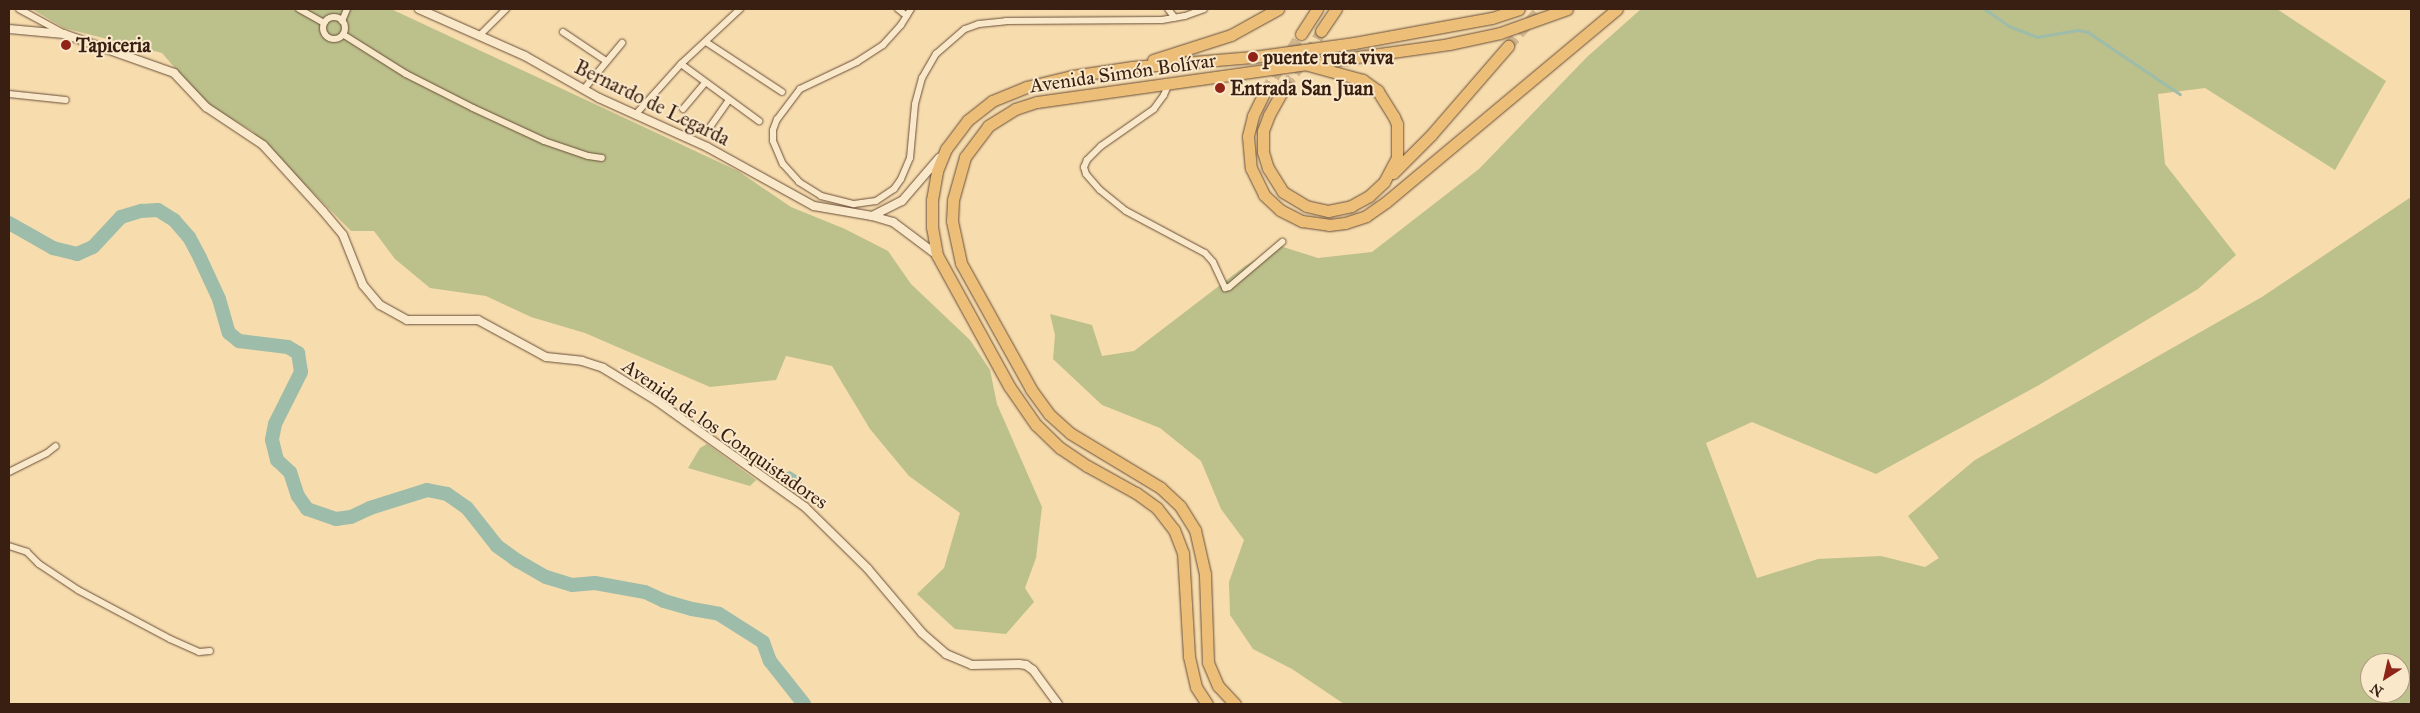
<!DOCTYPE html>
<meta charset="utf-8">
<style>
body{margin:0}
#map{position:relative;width:2420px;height:713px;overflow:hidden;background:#f7dcae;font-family:"IM FELL Great Primer",serif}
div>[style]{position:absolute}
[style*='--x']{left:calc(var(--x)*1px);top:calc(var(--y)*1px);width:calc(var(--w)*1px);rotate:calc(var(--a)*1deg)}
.green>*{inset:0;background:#bcc08b}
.water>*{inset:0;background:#9dbcaa}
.stream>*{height:2.5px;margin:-1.25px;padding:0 1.25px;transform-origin:1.25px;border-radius:1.25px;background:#9dbcaa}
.river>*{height:14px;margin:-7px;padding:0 7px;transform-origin:7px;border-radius:7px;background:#9dbcaa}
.trunk-tunnel>*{height:11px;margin-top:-5.5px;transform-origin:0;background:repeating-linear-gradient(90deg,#d1b68f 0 11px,transparent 0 16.5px)}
.roads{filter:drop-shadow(0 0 1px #684e38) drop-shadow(0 0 1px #684e38)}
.minor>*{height:6px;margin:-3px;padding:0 3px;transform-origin:3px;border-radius:3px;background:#fae8ca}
.minor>.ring{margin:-3px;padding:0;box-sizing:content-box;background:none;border:6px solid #fae8ca;border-radius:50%}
.tertiary>*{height:8px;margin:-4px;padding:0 4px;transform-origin:4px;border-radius:4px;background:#fae8ca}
.trunk>*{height:11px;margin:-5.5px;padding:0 5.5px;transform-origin:5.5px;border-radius:5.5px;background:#ecbe77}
.dots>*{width:14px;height:14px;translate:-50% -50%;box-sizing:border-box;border:2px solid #fae8ca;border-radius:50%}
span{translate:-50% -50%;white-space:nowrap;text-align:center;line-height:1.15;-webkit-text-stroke:4px #fae8ca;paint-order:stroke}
.poi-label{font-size:20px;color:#381f11;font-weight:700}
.left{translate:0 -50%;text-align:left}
.street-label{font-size:20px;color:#381f11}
.frame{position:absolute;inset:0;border:10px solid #381f11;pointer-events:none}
.north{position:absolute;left:2360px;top:653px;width:50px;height:50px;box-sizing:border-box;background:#fae8ca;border:1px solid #ac9880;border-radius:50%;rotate:215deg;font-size:14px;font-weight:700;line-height:20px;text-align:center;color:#381f11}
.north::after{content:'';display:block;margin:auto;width:18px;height:22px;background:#8f2418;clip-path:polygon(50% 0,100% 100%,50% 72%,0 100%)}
</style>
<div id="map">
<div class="green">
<i style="clip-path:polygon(32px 9px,391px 9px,738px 171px,791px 207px,845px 229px,888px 251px,911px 284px,970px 340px,990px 370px,997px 404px,1042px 507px,1036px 558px,1025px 588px,1034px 602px,1006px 634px,955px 629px,917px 594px,944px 568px,960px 513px,909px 476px,870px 429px,832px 366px,786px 356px,776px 380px,710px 387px,585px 333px,531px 317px,486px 296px,430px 288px,395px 259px,374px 231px,351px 231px,252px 131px,205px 103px,162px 53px,64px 28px)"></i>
<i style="clip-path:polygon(evenodd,1641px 9px,2277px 9px,2386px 81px,2335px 170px,2205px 88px,2158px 94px,2165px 164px,2236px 255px,2198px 289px,2039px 385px,1876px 474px,1752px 422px,1706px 443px,1757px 578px,1818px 559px,1881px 556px,1925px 567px,1939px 558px,1908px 516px,1975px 460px,2262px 297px,2411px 197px,2411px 704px,1344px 704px,1292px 669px,1253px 649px,1230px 615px,1229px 582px,1244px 540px,1221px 509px,1201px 461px,1160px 428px,1102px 405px,1053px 359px,1055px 335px,1050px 314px,1092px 325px,1102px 356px,1134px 351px,1245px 266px,1280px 246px,1318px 258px,1372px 252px,1479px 169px,1587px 57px,1641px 9px,2370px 663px,2400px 663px,2400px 693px,2370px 693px,2370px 663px)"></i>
<i style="clip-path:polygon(707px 444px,756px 480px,750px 486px,688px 468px,700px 448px)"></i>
</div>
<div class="water">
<i style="clip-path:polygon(790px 471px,803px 479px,801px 484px,798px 486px,788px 479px,785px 473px)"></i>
</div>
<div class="stream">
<i style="--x:1985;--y:9;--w:29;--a:35"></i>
<i style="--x:2009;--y:26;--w:30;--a:21"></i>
<i style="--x:2037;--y:37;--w:42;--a:-9.7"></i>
<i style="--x:2078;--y:30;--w:10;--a:11"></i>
<i style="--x:2088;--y:32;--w:111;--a:34"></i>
</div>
<div class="river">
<i style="--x:9;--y:223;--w:51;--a:29.6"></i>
<i style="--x:53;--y:248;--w:25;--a:14"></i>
<i style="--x:77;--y:254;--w:17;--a:-24"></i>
<i style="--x:93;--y:247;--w:41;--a:-47"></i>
<i style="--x:121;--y:217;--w:21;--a:-17"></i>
<i style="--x:141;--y:211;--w:17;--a:-3"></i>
<i style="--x:158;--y:210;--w:19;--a:32"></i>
<i style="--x:174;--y:220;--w:23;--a:49"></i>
<i style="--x:189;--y:237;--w:24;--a:62"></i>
<i style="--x:200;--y:258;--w:45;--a:65.1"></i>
<i style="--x:219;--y:299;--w:35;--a:74"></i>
<i style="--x:229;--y:333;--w:13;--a:39"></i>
<i style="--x:239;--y:341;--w:49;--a:7"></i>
<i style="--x:288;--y:347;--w:12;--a:31"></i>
<i style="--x:298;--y:353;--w:19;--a:81"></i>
<i style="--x:301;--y:372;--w:58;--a:116.6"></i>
<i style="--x:275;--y:424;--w:16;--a:101"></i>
<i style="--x:272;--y:440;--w:21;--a:76"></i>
<i style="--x:277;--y:460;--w:18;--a:43"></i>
<i style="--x:290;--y:472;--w:25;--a:72"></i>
<i style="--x:298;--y:496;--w:16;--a:55"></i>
<i style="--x:307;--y:509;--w:31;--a:19"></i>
<i style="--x:336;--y:519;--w:15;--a:-8"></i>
<i style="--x:351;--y:517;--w:21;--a:-25"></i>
<i style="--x:370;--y:508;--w:60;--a:-17.5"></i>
<i style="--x:427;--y:490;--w:20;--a:11"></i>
<i style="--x:447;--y:494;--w:24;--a:35"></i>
<i style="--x:467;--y:508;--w:48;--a:51.7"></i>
<i style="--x:497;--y:546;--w:26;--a:36"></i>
<i style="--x:518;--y:561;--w:32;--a:30"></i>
<i style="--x:546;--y:577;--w:27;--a:17"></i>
<i style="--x:572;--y:585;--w:23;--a:-5"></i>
<i style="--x:595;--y:583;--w:51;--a:10.2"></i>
<i style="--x:645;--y:592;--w:21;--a:25"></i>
<i style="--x:664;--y:601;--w:29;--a:16"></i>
<i style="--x:692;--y:609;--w:27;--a:10"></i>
<i style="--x:719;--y:614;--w:52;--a:32.5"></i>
<i style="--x:763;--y:642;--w:20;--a:70"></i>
<i style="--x:770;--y:661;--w:55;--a:51.7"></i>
</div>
<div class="trunk-tunnel">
<i style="--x:1508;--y:46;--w:49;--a:-49.1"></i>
<i style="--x:1285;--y:86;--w:41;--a:-54"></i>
<i style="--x:1309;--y:53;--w:25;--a:-61"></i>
<i style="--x:1265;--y:91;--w:67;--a:-57.7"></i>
</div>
<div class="roads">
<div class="minor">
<i style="--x:19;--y:9;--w:50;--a:28.6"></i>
<i style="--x:299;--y:9;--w:29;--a:29"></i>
<i style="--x:898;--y:9;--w:11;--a:38"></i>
<i style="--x:911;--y:9;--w:19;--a:122"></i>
<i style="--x:901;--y:25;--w:27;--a:132"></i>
<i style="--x:883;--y:45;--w:31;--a:147"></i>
<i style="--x:857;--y:62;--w:63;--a:154.7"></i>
<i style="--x:800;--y:89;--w:38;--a:127"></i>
<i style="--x:777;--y:119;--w:12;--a:110"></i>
<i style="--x:773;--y:130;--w:11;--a:90"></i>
<i style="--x:773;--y:141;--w:25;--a:67"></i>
<i style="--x:783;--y:164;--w:24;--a:48"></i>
<i style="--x:799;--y:182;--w:26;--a:32"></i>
<i style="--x:821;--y:196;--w:34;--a:14"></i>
<i style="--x:854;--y:204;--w:22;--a:-8"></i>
<i style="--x:876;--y:201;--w:22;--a:-34"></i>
<i style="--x:894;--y:189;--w:12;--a:-55"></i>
<i style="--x:901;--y:179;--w:23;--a:-67"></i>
<i style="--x:910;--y:158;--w:54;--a:-84.7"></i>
<i style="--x:915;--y:104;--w:27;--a:-75"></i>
<i style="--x:922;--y:78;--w:28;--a:-60"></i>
<i style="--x:936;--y:54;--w:38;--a:-41"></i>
<i style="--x:965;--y:29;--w:15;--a:-20"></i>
<i style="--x:979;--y:24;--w:27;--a:-6"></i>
<i style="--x:1006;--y:21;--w:156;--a:-0.4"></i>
<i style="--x:1162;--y:20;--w:23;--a:-10"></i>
<i style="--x:1185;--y:16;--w:20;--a:-20"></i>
<i style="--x:1168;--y:9;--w:11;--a:52"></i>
<i class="ring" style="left:323px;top:17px;width:16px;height:16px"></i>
<i style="--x:342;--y:21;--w:13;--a:-67"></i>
<i style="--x:563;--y:32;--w:52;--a:34"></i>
<i style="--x:344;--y:35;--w:73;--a:32.2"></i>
<i style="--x:406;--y:74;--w:75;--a:26.9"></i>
<i style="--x:473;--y:108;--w:78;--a:24.9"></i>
<i style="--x:544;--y:141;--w:46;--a:18.8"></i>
<i style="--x:588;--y:156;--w:14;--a:8"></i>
<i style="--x:480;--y:35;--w:37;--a:-45"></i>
<i style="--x:706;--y:42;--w:91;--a:33.3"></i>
<i style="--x:681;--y:64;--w:97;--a:36.2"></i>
<i style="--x:1169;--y:83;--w:13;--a:113"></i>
<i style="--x:1164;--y:95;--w:17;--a:126"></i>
<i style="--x:1154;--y:109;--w:65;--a:145.1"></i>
<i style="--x:1101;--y:146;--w:20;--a:135"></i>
<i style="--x:1087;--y:160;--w:8;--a:113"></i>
<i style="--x:1084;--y:167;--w:7;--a:74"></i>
<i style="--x:1086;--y:174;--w:21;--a:49"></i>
<i style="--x:1100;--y:190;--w:33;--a:39"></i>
<i style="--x:1126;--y:211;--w:89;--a:28"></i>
<i style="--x:1205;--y:253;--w:12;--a:48"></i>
<i style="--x:1213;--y:262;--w:29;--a:65"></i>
<i style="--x:1225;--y:288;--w:4;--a:-14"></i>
<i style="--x:1229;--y:287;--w:70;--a:-40.3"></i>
<i style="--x:584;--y:89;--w:60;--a:-50.4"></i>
<i style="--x:9;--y:94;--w:57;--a:6"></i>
<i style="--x:683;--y:109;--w:34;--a:-50"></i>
<i style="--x:635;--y:115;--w:69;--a:-48"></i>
<i style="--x:681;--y:64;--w:81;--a:-43"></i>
<i style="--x:710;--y:127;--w:33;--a:-55"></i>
<i style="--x:9;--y:472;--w:42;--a:-26.6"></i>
<i style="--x:47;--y:453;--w:11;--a:-38"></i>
<i style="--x:9;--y:546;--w:19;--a:18"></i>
<i style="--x:27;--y:552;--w:17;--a:45"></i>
<i style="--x:39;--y:564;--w:47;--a:33.7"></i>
<i style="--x:78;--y:590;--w:104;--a:28"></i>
<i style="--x:170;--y:639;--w:32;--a:24"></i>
<i style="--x:199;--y:652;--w:11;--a:-5"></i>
</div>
<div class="tertiary">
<i style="--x:419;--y:9;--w:116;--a:23.9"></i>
<i style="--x:525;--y:56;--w:85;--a:29.6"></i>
<i style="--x:599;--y:98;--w:119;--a:24.4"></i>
<i style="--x:707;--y:147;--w:122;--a:28.9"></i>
<i style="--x:814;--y:206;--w:59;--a:9.8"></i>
<i style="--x:872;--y:216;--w:22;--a:16"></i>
<i style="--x:893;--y:222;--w:55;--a:36.9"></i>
<i style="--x:9;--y:29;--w:55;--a:5.2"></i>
<i style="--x:64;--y:34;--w:117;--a:19.5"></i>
<i style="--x:174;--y:73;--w:47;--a:46.7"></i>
<i style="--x:206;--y:107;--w:69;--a:33.7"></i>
<i style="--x:263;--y:145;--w:89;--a:47.7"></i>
<i style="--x:323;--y:211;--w:31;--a:50"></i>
<i style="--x:343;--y:235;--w:54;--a:68.2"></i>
<i style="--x:363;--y:285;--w:26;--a:50"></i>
<i style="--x:380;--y:305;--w:31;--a:29"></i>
<i style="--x:407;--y:320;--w:71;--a:0"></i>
<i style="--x:478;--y:320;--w:77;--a:28.6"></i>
<i style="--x:546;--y:357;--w:36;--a:6"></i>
<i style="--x:582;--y:361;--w:22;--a:18"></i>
<i style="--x:603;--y:368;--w:63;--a:31.4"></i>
<i style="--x:657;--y:401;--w:182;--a:35.6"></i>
<i style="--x:805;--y:507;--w:88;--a:44.5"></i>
<i style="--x:868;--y:569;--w:84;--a:49.8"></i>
<i style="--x:922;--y:633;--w:32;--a:41"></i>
<i style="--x:946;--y:654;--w:28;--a:23"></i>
<i style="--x:972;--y:665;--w:47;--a:-1.2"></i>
<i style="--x:1019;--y:664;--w:7;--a:8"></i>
<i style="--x:1026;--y:665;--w:9;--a:36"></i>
<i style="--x:1033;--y:670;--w:42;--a:53.7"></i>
<i style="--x:872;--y:216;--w:34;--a:-27"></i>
<i style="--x:902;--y:201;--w:57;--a:-49.3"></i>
</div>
<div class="trunk">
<i style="--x:1321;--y:31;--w:27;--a:-56"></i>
<i style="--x:1301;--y:34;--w:30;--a:-57"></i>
<i style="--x:1153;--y:60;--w:82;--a:-17.8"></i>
<i style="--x:1231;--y:35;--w:54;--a:-29"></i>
<i style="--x:1285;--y:86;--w:33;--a:119"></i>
<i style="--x:1269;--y:115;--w:17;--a:111"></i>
<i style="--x:1263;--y:131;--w:21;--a:90"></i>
<i style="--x:1263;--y:152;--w:17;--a:73"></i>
<i style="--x:1268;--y:168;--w:28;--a:58"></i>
<i style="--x:1283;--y:192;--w:27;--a:31"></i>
<i style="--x:1306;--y:206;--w:23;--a:13"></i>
<i style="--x:1328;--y:211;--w:24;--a:-12"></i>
<i style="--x:1351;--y:206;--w:21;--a:-29"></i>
<i style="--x:1369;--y:196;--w:21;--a:-43"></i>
<i style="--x:1384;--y:182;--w:27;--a:-62"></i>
<i style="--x:1397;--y:158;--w:34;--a:-90"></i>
<i style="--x:1397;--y:124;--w:8;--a:-113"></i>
<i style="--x:1394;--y:117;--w:31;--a:-122"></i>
<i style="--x:1378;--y:91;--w:19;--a:-144"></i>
<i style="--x:1363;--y:80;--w:57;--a:-164.7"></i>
<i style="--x:1265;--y:91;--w:28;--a:116"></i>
<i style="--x:1253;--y:116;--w:21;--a:104"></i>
<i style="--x:1248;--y:136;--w:32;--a:85"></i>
<i style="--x:1251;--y:168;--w:30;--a:64"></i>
<i style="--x:1264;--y:195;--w:22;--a:43"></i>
<i style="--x:1280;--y:210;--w:25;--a:27"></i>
<i style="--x:1302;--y:221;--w:27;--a:8"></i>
<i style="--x:1329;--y:225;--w:16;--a:-7"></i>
<i style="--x:1345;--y:223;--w:22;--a:-18"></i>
<i style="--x:1366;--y:216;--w:24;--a:-35"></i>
<i style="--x:1386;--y:202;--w:301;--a:-39.9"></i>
<i style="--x:1393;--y:173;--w:54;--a:-45"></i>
<i style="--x:1431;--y:135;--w:118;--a:-49.1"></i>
<i style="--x:1207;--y:704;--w:20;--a:-123"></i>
<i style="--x:1196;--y:687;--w:32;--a:-103"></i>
<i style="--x:1189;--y:656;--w:103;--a:-93.3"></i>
<i style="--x:1183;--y:553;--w:25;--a:-111"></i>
<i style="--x:1174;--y:530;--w:28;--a:-128"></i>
<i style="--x:1157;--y:508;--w:26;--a:-144"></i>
<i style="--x:1136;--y:493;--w:56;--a:-151.1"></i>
<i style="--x:1087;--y:466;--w:32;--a:-146"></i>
<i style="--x:1060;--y:448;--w:33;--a:-136"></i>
<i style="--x:1036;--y:425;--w:47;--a:-124.7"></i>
<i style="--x:1009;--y:386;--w:149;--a:-118.8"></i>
<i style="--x:937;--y:255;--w:28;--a:-100"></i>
<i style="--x:932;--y:227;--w:27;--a:-90"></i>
<i style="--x:932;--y:200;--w:29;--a:-80"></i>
<i style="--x:937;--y:171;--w:24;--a:-68"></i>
<i style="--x:946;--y:149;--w:36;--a:-53"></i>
<i style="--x:968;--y:120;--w:31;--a:-38"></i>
<i style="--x:992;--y:101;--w:37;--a:-22"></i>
<i style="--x:1026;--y:87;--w:47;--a:-13.4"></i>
<i style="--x:1072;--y:76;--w:61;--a:-8.5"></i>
<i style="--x:1132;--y:67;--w:121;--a:-4.7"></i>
<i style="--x:1253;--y:57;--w:102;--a:-7.9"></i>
<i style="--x:1354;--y:43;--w:140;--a:-10.3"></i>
<i style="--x:1492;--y:18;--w:28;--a:-18"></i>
<i style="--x:1235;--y:704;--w:25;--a:-133"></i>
<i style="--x:1218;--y:686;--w:26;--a:-113"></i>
<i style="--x:1208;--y:662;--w:88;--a:-92"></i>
<i style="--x:1205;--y:574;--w:45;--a:-102.8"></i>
<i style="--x:1195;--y:530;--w:28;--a:-122"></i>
<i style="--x:1180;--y:506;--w:26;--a:-137"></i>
<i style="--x:1161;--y:488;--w:106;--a:-148.9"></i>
<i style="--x:1070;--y:433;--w:28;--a:-138"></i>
<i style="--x:1049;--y:414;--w:31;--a:-126"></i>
<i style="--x:1031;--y:389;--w:144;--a:-119.1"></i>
<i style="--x:961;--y:263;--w:43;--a:-102.1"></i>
<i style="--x:952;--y:221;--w:21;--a:-87"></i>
<i style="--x:953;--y:200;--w:45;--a:-74.4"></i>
<i style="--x:965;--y:157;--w:39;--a:-53"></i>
<i style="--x:988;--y:126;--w:32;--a:-32"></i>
<i style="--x:1015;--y:109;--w:23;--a:-18"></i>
<i style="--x:1037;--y:102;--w:416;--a:-8"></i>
<i style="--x:1449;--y:44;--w:52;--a:-12.2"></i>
<i style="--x:1500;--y:33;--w:71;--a:-19.7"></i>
</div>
</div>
<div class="dots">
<i style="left:66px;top:45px;background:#8f2418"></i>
<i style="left:1253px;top:57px;background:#8f2418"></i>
<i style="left:1220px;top:88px;background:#8f2418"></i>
</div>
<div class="poi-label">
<span class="left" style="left:76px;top:45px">Tapiceria</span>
<span class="left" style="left:1263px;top:57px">puente ruta viva</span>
<span class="left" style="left:1230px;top:88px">Entrada San Juan</span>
</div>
<div class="street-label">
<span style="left:1123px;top:73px;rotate:-8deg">Avenida Simón Bolívar</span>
<span style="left:652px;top:103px;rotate:26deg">Bernardo de Legarda</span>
<span style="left:725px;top:434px;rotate:35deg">Avenida de los Conquistadores</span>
</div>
<div class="frame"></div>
<div class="north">N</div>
</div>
